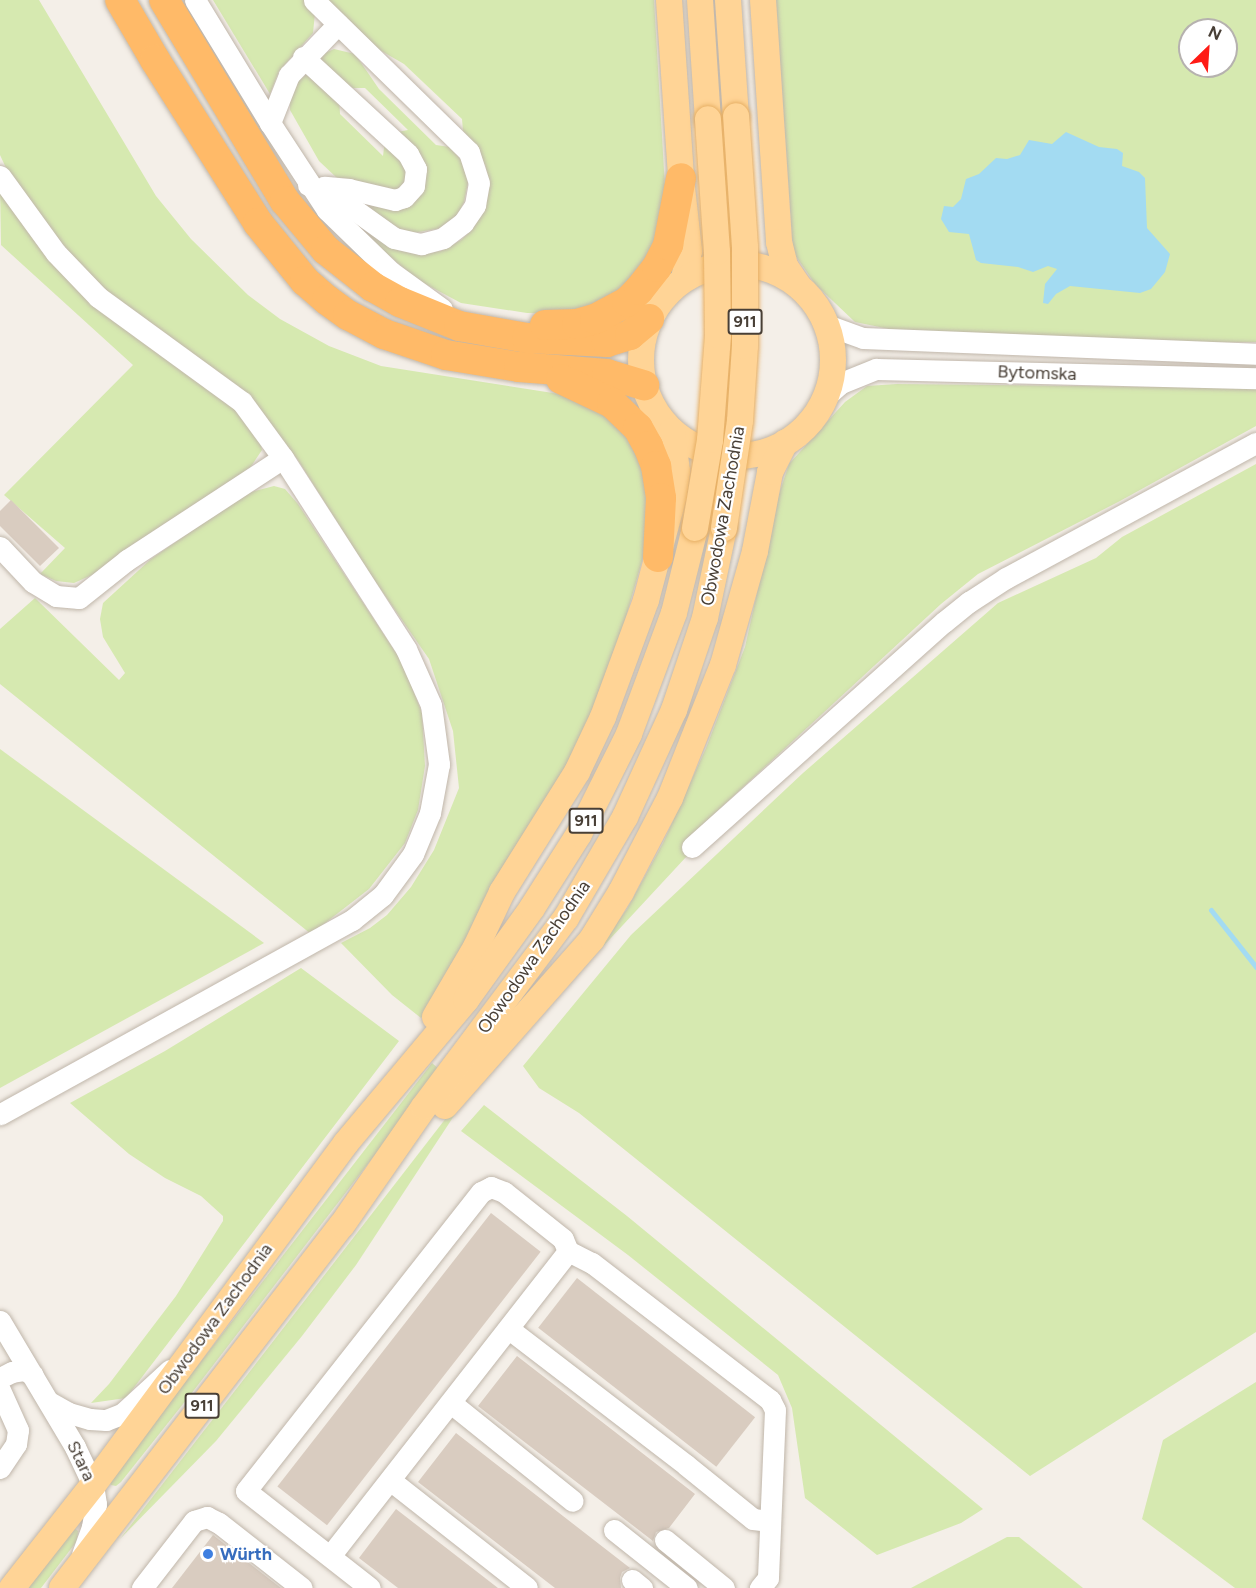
<!DOCTYPE html>
<meta charset="utf-8">
<style>
body{margin:0}
#map{position:relative;width:1256px;height:1588px;overflow:hidden;background:#f4efe8;font-family:Figtree,sans-serif}
div>[style]{position:absolute}
[style*='--x']{left:calc(var(--x)*1px);top:calc(var(--y)*1px);width:calc(var(--w)*1px);rotate:calc(var(--a)*1deg)}
.green>*{inset:0;background:#d6e9b0}
.water>*{inset:0;background:#a3dbf2}
.stream>*{height:5px;margin:-2.5px;padding:0 2.5px;transform-origin:2.5px;border-radius:2.5px;background:#a3dbf2}
.building>*{inset:0;background:#d9ccc0;transform-origin:0 0}
.roads{filter:drop-shadow(0 0 2px #c0b6aa) drop-shadow(0 0 2px #c0b6aa)}
.minor>*{height:21px;margin:-10.5px;padding:0 10.5px;transform-origin:10.5px;border-radius:10.5px;background:#fff}
.major>*{height:26px;margin:-13px;padding:0 13px;transform-origin:13px;border-radius:13px;background:#ffd496}
.major>.ring{margin:-13px;padding:0;box-sizing:content-box;background:none;border:26px solid #ffd496;border-radius:50%}
.highway>*{height:30px;margin:-15px;padding:0 15px;transform-origin:15px;border-radius:15px;background:#ffba68}
.bridges{filter:drop-shadow(0 0 2px #e7af64) drop-shadow(0 0 2px #e7af64)}
.major-bridge>*{height:26px;margin:-13px;padding:0 13px;transform-origin:13px;border-radius:13px;background:#ffd496}
.dots>*{width:16px;height:16px;translate:-50% -50%;box-sizing:border-box;border:3px solid #fff;border-radius:50%}
span{translate:-50% -50%;white-space:nowrap;text-align:center;line-height:1.15;-webkit-text-stroke:4.5px #fff;paint-order:stroke}
.shield-label span{padding:2px 4px;background:#fff;border:2px solid;border-radius:4px;-webkit-text-stroke-width:0}
.shield-label{font-size:16px;color:#483f36;font-weight:700}
.street-label{font-size:18px;color:#483f36}
.shop-label{font-size:18px;color:#366cbe;font-weight:700}
.left{translate:0 -50%;text-align:left}
.north{position:absolute;left:1178px;top:18px;width:60px;height:60px;box-sizing:border-box;background:#fff;border:2px solid #b6b2af;border-radius:50%;rotate:25deg;font-size:16px;font-weight:700;line-height:24px;text-align:center;color:#483f36}
.north::after{content:'';display:block;margin:auto;width:21px;height:27px;background:#ff1b15;clip-path:polygon(50% 0,100% 100%,50% 72%,0 100%)}
</style>
<div id="map">
<div class="green">
<i style="clip-path:polygon(0 0,39px 0,156px 196px,191px 239px,248px 295px,280px 319px,329px 346px,381px 366px,572px 396px,615px 418px,647px 467px,644px 554px,620px 638px,596px 702px,569px 761px,442px 989px,421px 1018px,392px 995px,341px 943px,370px 928px,387px 915px,411px 887px,434px 850px,459px 788px,453px 731px,429px 659px,368px 571px,298px 460px,262px 414px,108px 296px,64px 248px,13px 183px,0 155px)"></i>
<i style="clip-path:polygon(213px 0,307px 0,315px 13px,313px 33px,279px 71px,270px 94px)"></i>
<i style="clip-path:polygon(324px 0,654px 0,666px 204px,657px 245px,633px 278px,602px 302px,578px 314px,527px 313px,461px 303px,416px 279px,379px 247px,349px 219px,421px 254px,441px 251px,461px 240px,472px 230px,483px 211px,488px 194px,486px 167px,476px 145px,463px 131px,462px 119px,404px 64px,371px 45px)"></i>
<i style="clip-path:polygon(evenodd,776px 0,1256px 0,1256px 342px,1167px 343px,894px 330px,855px 322px,815px 284px,793px 252px,776px 0,1190px 30px,1226px 30px,1226px 66px,1190px 66px,1190px 30px)"></i>
<i style="clip-path:polygon(334px 49px,355px 54px,379px 89px,436px 145px,450px 147px,462px 161px,468px 182px,464px 202px,458px 214px,442px 228px,407px 234px,345px 194px,416px 197px,392px 133px,408px 130px,365px 88px,346px 88px,319px 60px,323px 54px)"></i>
<i style="clip-path:polygon(307px 74px,339px 96px,340px 114px,383px 156px,385px 140px,404px 158px,409px 175px,398px 191px,337px 178px,319px 161px,290px 110px,290px 100px,298px 81px)"></i>
<i style="clip-path:polygon(0 186px,30px 232px,233px 404px,258px 435px,262px 450px,250px 468px,94px 574px,74px 583px,56px 581px,40px 574px,65px 548px,4px 495px,133px 365px,1px 245px)"></i>
<i style="clip-path:polygon(897px 384px,1256px 388px,1256px 426px,1120px 501px,978px 574px,941px 604px,687px 839px,687px 856px,584px 967px,627px 909px,663px 843px,706px 748px,745px 647px,779px 494px,789px 464px,845px 402px,867px 386px)"></i>
<i style="clip-path:polygon(1256px 464px,1256px 1332px,1030px 1476px,579px 1113px,539px 1088px,523px 1066px,631px 935px,803px 773px,998px 603px,1096px 558px,1122px 537px)"></i>
<i style="clip-path:polygon(274px 486px,285px 489px,298px 504px,402px 662px,422px 713px,425px 766px,418px 810px,405px 843px,369px 889px,311px 934px,0 684px,0 629px,35px 598px,119px 680px,125px 673px,103px 637px,100px 619px,103px 603px,151px 559px,247px 493px)"></i>
<i style="clip-path:polygon(0 749px,264px 943px,0 1088px)"></i>
<i style="clip-path:polygon(301px 968px,399px 1041px,126px 1398px,91px 1403px,109px 1384px,176px 1296px,223px 1221px,223px 1216px,201px 1196px,165px 1178px,129px 1154px,70px 1103px,165px 1051px)"></i>
<i style="clip-path:polygon(432px 1063px,440px 1070px,191px 1394px,121px 1482px,116px 1486px,111px 1485px,109px 1480px)"></i>
<i style="clip-path:polygon(467px 1091px,469px 1093px,356px 1265px,302px 1336px,216px 1441px,120px 1539px)"></i>
<i style="clip-path:polygon(484px 1105px,627px 1216px,983px 1509px,961px 1523px,877px 1555px,805px 1498px,792px 1408px,778px 1375px,628px 1255px,461px 1131px)"></i>
<i style="clip-path:polygon(1256px 1382px,1256px 1588px,1235px 1588px,1142px 1519px,1163px 1440px)"></i>
<i style="clip-path:polygon(74px 1528px,78px 1531px,77px 1541px,41px 1588px,25px 1588px)"></i>
<i style="clip-path:polygon(1007px 1537px,1019px 1537px,1083px 1588px,911px 1588px)"></i>
</div>
<div class="water">
<i style="clip-path:polygon(1066px 132px,1099px 147px,1117px 149px,1123px 153px,1122px 166px,1139px 172px,1145px 178px,1147px 228px,1170px 254px,1165px 272px,1151px 289px,1140px 293px,1070px 286px,1056px 294px,1048px 304px,1043px 303px,1045px 284px,1057px 269px,1048px 266px,1033px 272px,1018px 267px,981px 263px,976px 260px,969px 234px,949px 232px,941px 219px,944px 206px,953px 207px,961px 199px,966px 179px,979px 174px,996px 158px,1007px 159px,1020px 155px,1029px 140px,1052px 144px)"></i>
</div>
<div class="stream">
<i style="--x:1211;--y:910;--w:73;--a:51.7"></i>
</div>
<div class="building">
<i style="clip-path:polygon(11px 500px,59px 548px,40px 566px,0 526px,0 511px)"></i>
<i style="left:491px;top:1213px;width:63px;height:347px;rotate:38deg"></i>
<i style="left:577px;top:1278px;width:226px;height:63px;rotate:38deg"></i>
<i style="clip-path:polygon(517px 1356px,695px 1494px,669px 1528px,656px 1532px,653px 1541px,478px 1406px)"></i>
<i style="clip-path:polygon(456px 1433px,630px 1568px,622px 1572px,620px 1578px,621px 1588px,555px 1588px,418px 1482px)"></i>
<i style="clip-path:polygon(396px 1509px,498px 1588px,398px 1588px,359px 1558px)"></i>
<i style="clip-path:polygon(213px 1535px,281px 1588px,172px 1588px)"></i>
</div>
<div class="roads">
<div class="minor">
<i style="--x:195;--y:0;--w:144;--a:58.6"></i>
<i style="--x:338;--y:24;--w:71;--a:133.9"></i>
<i style="--x:289;--y:75;--w:52;--a:111.6"></i>
<i style="--x:270;--y:123;--w:104;--a:56.8"></i>
<i style="--x:327;--y:210;--w:89;--a:44.1"></i>
<i style="--x:391;--y:272;--w:63;--a:36"></i>
<i style="--x:303;--y:57;--w:143;--a:42.7"></i>
<i style="--x:408;--y:154;--w:17;--a:62"></i>
<i style="--x:416;--y:169;--w:17;--a:97"></i>
<i style="--x:414;--y:186;--w:15;--a:132"></i>
<i style="--x:404;--y:197;--w:9;--a:162"></i>
<i style="--x:395;--y:200;--w:47;--a:-166.6"></i>
<i style="--x:349;--y:189;--w:25;--a:-175"></i>
<i style="--x:0;--y:176;--w:95;--a:54"></i>
<i style="--x:56;--y:253;--w:61;--a:46.3"></i>
<i style="--x:98;--y:297;--w:178;--a:36.1"></i>
<i style="--x:242;--y:402;--w:69;--a:53.8"></i>
<i style="--x:283;--y:458;--w:227;--a:57.2"></i>
<i style="--x:406;--y:649;--w:61;--a:65.9"></i>
<i style="--x:431;--y:705;--w:60;--a:82.3"></i>
<i style="--x:439;--y:764;--w:50;--a:100.4"></i>
<i style="--x:430;--y:813;--w:44;--a:112.5"></i>
<i style="--x:413;--y:854;--w:51;--a:126.2"></i>
<i style="--x:383;--y:895;--w:40;--a:141"></i>
<i style="--x:352;--y:920;--w:402;--a:151.1"></i>
<i style="--x:308;--y:185;--w:36;--a:24"></i>
<i style="--x:341;--y:200;--w:65;--a:35.6"></i>
<i style="--x:394;--y:238;--w:28;--a:13"></i>
<i style="--x:421;--y:244;--w:23;--a:-15"></i>
<i style="--x:443;--y:238;--w:25;--a:-37"></i>
<i style="--x:463;--y:223;--w:22;--a:-56"></i>
<i style="--x:475;--y:205;--w:22;--a:-80"></i>
<i style="--x:479;--y:183;--w:33;--a:-108"></i>
<i style="--x:469;--y:152;--w:217;--a:-135.6"></i>
<i style="--x:827;--y:325;--w:38;--a:20"></i>
<i style="--x:863;--y:338;--w:393;--a:2.3"></i>
<i style="--x:826;--y:396;--w:20;--a:-41"></i>
<i style="--x:841;--y:383;--w:38;--a:-22"></i>
<i style="--x:876;--y:369;--w:380;--a:1.4"></i>
<i style="--x:0;--y:547;--w:48;--a:46.7"></i>
<i style="--x:33;--y:582;--w:27;--a:31"></i>
<i style="--x:56;--y:596;--w:23;--a:5"></i>
<i style="--x:79;--y:598;--w:61;--a:-38.4"></i>
<i style="--x:127;--y:560;--w:186;--a:-33.2"></i>
<i style="--x:692;--y:847;--w:338;--a:-41.8"></i>
<i style="--x:944;--y:622;--w:32;--a:-39"></i>
<i style="--x:969;--y:602;--w:44;--a:-33"></i>
<i style="--x:1006;--y:578;--w:284;--a:-28.4"></i>
<i style="--x:568;--y:1251;--w:27;--a:27"></i>
<i style="--x:592;--y:1263;--w:225;--a:37.6"></i>
<i style="--x:770;--y:1400;--w:11;--a:63"></i>
<i style="--x:775;--y:1410;--w:168;--a:92.4"></i>
<i style="--x:768;--y:1578;--w:13;--a:129"></i>
<i style="--x:0;--y:1321;--w:147;--a:59.2"></i>
<i style="--x:75;--y:1447;--w:42;--a:64.7"></i>
<i style="--x:93;--y:1485;--w:19;--a:81"></i>
<i style="--x:96;--y:1504;--w:23;--a:100"></i>
<i style="--x:92;--y:1527;--w:29;--a:110"></i>
<i style="--x:509;--y:1329;--w:223;--a:37.5"></i>
<i style="--x:686;--y:1465;--w:86;--a:38.9"></i>
<i style="--x:753;--y:1519;--w:17;--a:7"></i>
<i style="--x:0;--y:1378;--w:13;--a:-27"></i>
<i style="--x:12;--y:1372;--w:13;--a:-9"></i>
<i style="--x:25;--y:1370;--w:9;--a:32"></i>
<i style="--x:0;--y:1390;--w:44;--a:65.8"></i>
<i style="--x:18;--y:1430;--w:14;--a:98"></i>
<i style="--x:16;--y:1444;--w:29;--a:124"></i>
<i style="--x:49;--y:1402;--w:23;--a:29"></i>
<i style="--x:69;--y:1413;--w:22;--a:16"></i>
<i style="--x:90;--y:1419;--w:16;--a:4"></i>
<i style="--x:106;--y:1420;--w:17;--a:-21"></i>
<i style="--x:122;--y:1414;--w:65;--a:-42.5"></i>
<i style="--x:451;--y:1403;--w:156;--a:38.8"></i>
<i style="--x:390;--y:1480;--w:174;--a:38.2"></i>
<i style="--x:614;--y:1530;--w:93;--a:38.5"></i>
<i style="--x:665;--y:1540;--w:76;--a:39.1"></i>
<i style="--x:330;--y:1556;--w:387;--a:-52"></i>
<i style="--x:568;--y:1251;--w:13;--a:-113"></i>
<i style="--x:563;--y:1239;--w:75;--a:-141.5"></i>
<i style="--x:504;--y:1192;--w:14;--a:-159"></i>
<i style="--x:491;--y:1187;--w:11;--a:153"></i>
<i style="--x:481;--y:1192;--w:380;--a:128.2"></i>
<i style="--x:246;--y:1491;--w:157;--a:38"></i>
<i style="--x:632;--y:1580;--w:13;--a:39"></i>
<i style="--x:142;--y:1588;--w:85;--a:-52.2"></i>
<i style="--x:194;--y:1521;--w:14;--a:-17"></i>
<i style="--x:207;--y:1517;--w:13;--a:27"></i>
<i style="--x:219;--y:1523;--w:105;--a:38.1"></i>
</div>
<div class="major">
<i style="--x:669;--y:0;--w:178;--a:86.1"></i>
<i style="--x:681;--y:178;--w:73;--a:83.7"></i>
<i style="--x:689;--y:251;--w:28;--a:100"></i>
<i style="--x:700;--y:0;--w:119;--a:86.2"></i>
<i style="--x:728;--y:0;--w:116;--a:86.1"></i>
<i style="--x:763;--y:0;--w:243;--a:86.2"></i>
<i style="--x:779;--y:242;--w:25;--a:76"></i>
<i style="--x:785;--y:266;--w:23;--a:56"></i>
<i class="ring" style="left:641px;top:264px;width:166px;height:166px"></i>
<i style="--x:435;--y:1017;--w:81;--a:-59.6"></i>
<i style="--x:476;--y:947;--w:61;--a:-64.7"></i>
<i style="--x:502;--y:892;--w:142;--a:-58"></i>
<i style="--x:577;--y:772;--w:61;--a:-64.7"></i>
<i style="--x:603;--y:717;--w:125;--a:-69.8"></i>
<i style="--x:646;--y:600;--w:109;--a:-75.1"></i>
<i style="--x:674;--y:495;--w:24;--a:-83"></i>
<i style="--x:677;--y:471;--w:40;--a:-97.1"></i>
<i style="--x:445;--y:1106;--w:222;--a:-48.6"></i>
<i style="--x:592;--y:939;--w:55;--a:-58.3"></i>
<i style="--x:621;--y:892;--w:106;--a:-62.5"></i>
<i style="--x:670;--y:798;--w:143;--a:-68.3"></i>
<i style="--x:723;--y:665;--w:118;--a:-74.3"></i>
<i style="--x:755;--y:551;--w:80;--a:-79.2"></i>
<i style="--x:770;--y:472;--w:33;--a:-63"></i>
<i style="--x:12;--y:1588;--w:131;--a:-51.8"></i>
<i style="--x:93;--y:1485;--w:425;--a:-53.5"></i>
<i style="--x:346;--y:1143;--w:187;--a:-50"></i>
<i style="--x:466;--y:1000;--w:113;--a:-54.3"></i>
<i style="--x:532;--y:908;--w:88;--a:-57.6"></i>
<i style="--x:579;--y:834;--w:112;--a:-63.4"></i>
<i style="--x:629;--y:734;--w:129;--a:-69.6"></i>
<i style="--x:674;--y:613;--w:88;--a:-76.1"></i>
<i style="--x:62;--y:1588;--w:458;--a:-52.4"></i>
<i style="--x:342;--y:1225;--w:144;--a:-55.2"></i>
<i style="--x:424;--y:1107;--w:236;--a:-53.1"></i>
<i style="--x:566;--y:918;--w:117;--a:-59.7"></i>
<i style="--x:625;--y:817;--w:118;--a:-65.4"></i>
<i style="--x:674;--y:710;--w:97;--a:-71.4"></i>
<i style="--x:705;--y:618;--w:92;--a:-78.1"></i>
</div>
<div class="highway">
<i style="--x:120;--y:0;--w:69;--a:59.7"></i>
<i style="--x:155;--y:60;--w:193;--a:57.7"></i>
<i style="--x:258;--y:223;--w:75;--a:51"></i>
<i style="--x:305;--y:281;--w:29;--a:41"></i>
<i style="--x:327;--y:300;--w:26;--a:36"></i>
<i style="--x:348;--y:315;--w:41;--a:27.8"></i>
<i style="--x:384;--y:334;--w:65;--a:18.7"></i>
<i style="--x:446;--y:355;--w:74;--a:9.3"></i>
<i style="--x:519;--y:367;--w:88;--a:4.5"></i>
<i style="--x:607;--y:374;--w:39;--a:17"></i>
<i style="--x:164;--y:0;--w:235;--a:59"></i>
<i style="--x:285;--y:201;--w:64;--a:50.1"></i>
<i style="--x:326;--y:250;--w:60;--a:38.2"></i>
<i style="--x:373;--y:287;--w:31;--a:29"></i>
<i style="--x:400;--y:302;--w:64;--a:22.1"></i>
<i style="--x:459;--y:326;--w:69;--a:10"></i>
<i style="--x:527;--y:338;--w:80;--a:2.9"></i>
<i style="--x:607;--y:342;--w:24;--a:-17"></i>
<i style="--x:630;--y:335;--w:25;--a:-40"></i>
<i style="--x:545;--y:325;--w:32;--a:-2"></i>
<i style="--x:577;--y:324;--w:19;--a:-16"></i>
<i style="--x:595;--y:319;--w:36;--a:-28"></i>
<i style="--x:627;--y:302;--w:17;--a:-45"></i>
<i style="--x:639;--y:290;--w:29;--a:-52"></i>
<i style="--x:657;--y:267;--w:25;--a:-63"></i>
<i style="--x:668;--y:245;--w:68;--a:-79"></i>
<i style="--x:561;--y:379;--w:56;--a:25.2"></i>
<i style="--x:612;--y:403;--w:36;--a:44"></i>
<i style="--x:638;--y:428;--w:21;--a:61"></i>
<i style="--x:648;--y:446;--w:22;--a:68"></i>
<i style="--x:656;--y:466;--w:32;--a:81"></i>
<i style="--x:661;--y:498;--w:59;--a:92.9"></i>
</div>
</div>
<div class="bridges">
<div class="major-bridge">
<i style="--x:695;--y:528;--w:89;--a:-80.3"></i>
<i style="--x:710;--y:440;--w:105;--a:-85.6"></i>
<i style="--x:718;--y:335;--w:83;--a:-90.7"></i>
<i style="--x:717;--y:252;--w:133;--a:-93.9"></i>
<i style="--x:724;--y:528;--w:108;--a:-81.5"></i>
<i style="--x:740;--y:421;--w:75;--a:-86.2"></i>
<i style="--x:745;--y:346;--w:99;--a:-90"></i>
<i style="--x:745;--y:247;--w:131;--a:-93.9"></i>
</div>
</div>
<div class="dots">
<i style="left:208px;top:1554px;background:#3f7fe0"></i>
</div>
<div class="shield-label">
<span style="left:745px;top:322px">911</span>
<span style="left:586px;top:821px">911</span>
<span style="left:202px;top:1406px">911</span>
</div>
<div class="street-label">
<span style="left:1037px;top:373px;rotate:2deg">Bytomska</span>
<span style="left:723px;top:516px;rotate:-80deg">Obwodowa Zachodnia</span>
<span style="left:534px;top:957px;rotate:-55deg">Obwodowa Zachodnia</span>
<span style="left:215px;top:1319px;rotate:-54deg">Obwodowa Zachodnia</span>
<span style="left:81px;top:1461px;rotate:64deg">Stara</span>
</div>
<div class="shop-label">
<span class="left" style="left:220px;top:1554px">Würth</span>
</div>
<div class="north">N</div>
</div>
